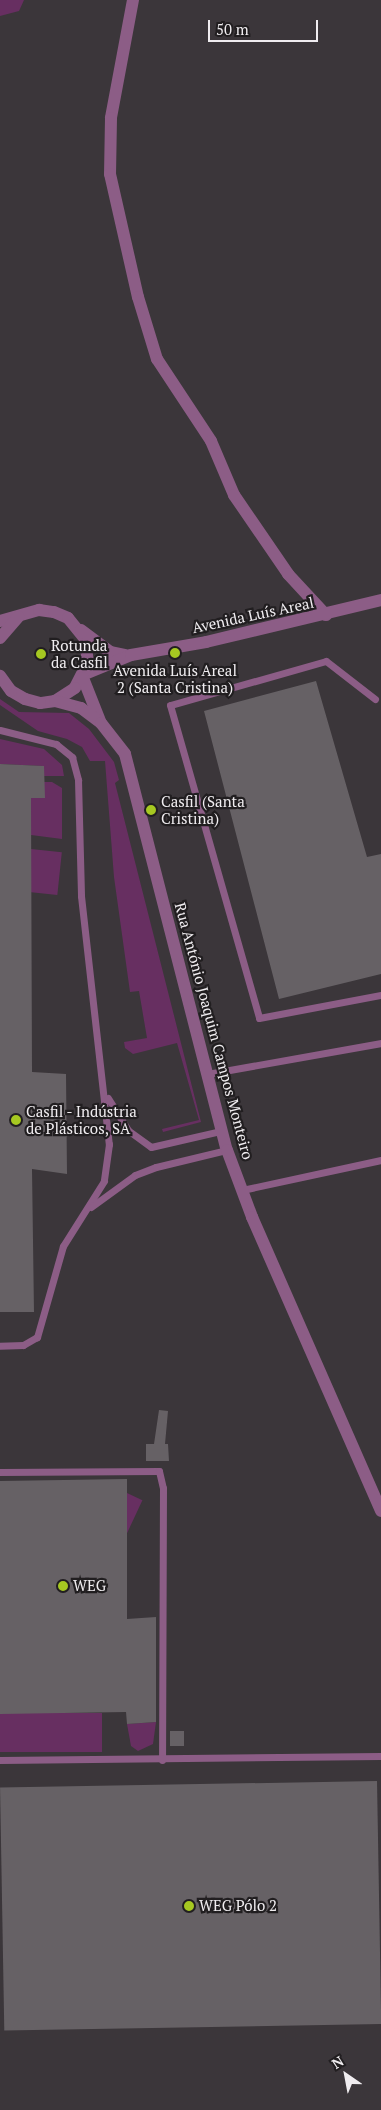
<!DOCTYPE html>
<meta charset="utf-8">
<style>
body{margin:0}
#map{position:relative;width:381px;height:2110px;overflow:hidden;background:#3b363a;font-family:"PT Serif",serif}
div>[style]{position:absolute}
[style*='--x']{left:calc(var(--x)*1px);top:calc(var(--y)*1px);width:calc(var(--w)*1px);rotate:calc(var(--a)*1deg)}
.green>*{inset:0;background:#672f61;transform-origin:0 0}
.building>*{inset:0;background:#666165;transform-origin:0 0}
.service>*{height:7px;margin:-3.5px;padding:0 3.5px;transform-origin:3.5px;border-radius:3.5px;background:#8c5d86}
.minor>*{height:12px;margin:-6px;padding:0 6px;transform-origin:6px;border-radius:6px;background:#8c5d86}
.tertiary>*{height:12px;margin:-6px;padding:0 6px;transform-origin:6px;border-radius:6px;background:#8c5d86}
.dots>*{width:14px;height:14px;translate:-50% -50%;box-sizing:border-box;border:2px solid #211e20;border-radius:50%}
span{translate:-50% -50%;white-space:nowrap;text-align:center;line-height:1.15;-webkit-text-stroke:4.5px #211e20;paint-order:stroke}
.street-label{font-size:15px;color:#f0edf0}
.poi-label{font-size:15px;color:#f0edf0}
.left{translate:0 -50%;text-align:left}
.north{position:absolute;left:321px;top:2050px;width:50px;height:50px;-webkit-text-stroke:4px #211e20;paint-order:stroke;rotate:327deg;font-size:14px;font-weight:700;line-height:20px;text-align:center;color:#f0edf0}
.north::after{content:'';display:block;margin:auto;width:18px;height:22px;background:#f0edf0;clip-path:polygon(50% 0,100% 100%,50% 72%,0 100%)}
.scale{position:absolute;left:208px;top:20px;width:110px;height:22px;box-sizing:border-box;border:2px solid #f0edf0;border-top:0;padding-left:6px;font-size:15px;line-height:18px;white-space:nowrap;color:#f0edf0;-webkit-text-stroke:4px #211e20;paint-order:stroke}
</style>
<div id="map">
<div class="green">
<i style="clip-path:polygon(0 0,24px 0,19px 11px,0 16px)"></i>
<i style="clip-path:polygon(0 699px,19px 712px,69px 713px,89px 729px,114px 762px,119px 780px,115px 783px,201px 1122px,163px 1132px,162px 1129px,199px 1120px,177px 1043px,133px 1054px,125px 1048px,124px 1042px,147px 1038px,139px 991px,130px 992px,114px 877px,105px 761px,90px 761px,82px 747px,67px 739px,38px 731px,0 705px)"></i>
<i style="clip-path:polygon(0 739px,44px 749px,62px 765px,64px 776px,44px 776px,43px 766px,0 764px)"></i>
<i style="clip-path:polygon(44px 782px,52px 782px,62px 788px,62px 839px,31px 835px,31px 798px,44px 798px)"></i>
<i style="left:31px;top:849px;width:31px;height:43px;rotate:6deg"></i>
<i style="left:127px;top:1493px;width:17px;height:59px;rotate:25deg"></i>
<i style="left:102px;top:1713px;width:39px;height:102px;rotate:90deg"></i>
<i style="clip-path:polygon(156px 1722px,153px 1744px,138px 1751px,131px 1746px,127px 1724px)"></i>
</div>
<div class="building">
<i style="clip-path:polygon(316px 681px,367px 857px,381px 854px,381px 974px,279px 999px,204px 711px)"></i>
<i style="clip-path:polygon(0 764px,44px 766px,45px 798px,31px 798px,32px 1072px,66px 1074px,67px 1174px,32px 1169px,34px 1312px,0 1312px)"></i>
<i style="clip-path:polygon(159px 1410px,168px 1411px,165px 1444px,168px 1444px,169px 1461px,146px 1461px,146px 1444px,154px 1444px)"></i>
<i style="clip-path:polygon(127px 1479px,127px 1619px,156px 1617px,156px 1722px,127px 1724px,126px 1712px,0 1714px,0 1481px)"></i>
<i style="left:170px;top:1731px;width:14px;height:15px"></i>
<i style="left:377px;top:1781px;width:243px;height:377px;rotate:89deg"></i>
</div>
<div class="service">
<i style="--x:375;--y:699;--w:62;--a:-142.2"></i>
<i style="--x:326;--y:661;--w:162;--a:164.2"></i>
<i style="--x:170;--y:705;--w:325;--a:74.1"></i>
<i style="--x:259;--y:1018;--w:124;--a:-10.7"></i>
<i style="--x:0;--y:730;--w:58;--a:14"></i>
<i style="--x:56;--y:744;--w:21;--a:39"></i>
<i style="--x:72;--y:757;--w:24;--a:75"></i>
<i style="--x:78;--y:780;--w:116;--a:88.5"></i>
<i style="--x:81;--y:896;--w:250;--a:83.6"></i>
<i style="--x:109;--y:1144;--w:37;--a:98"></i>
<i style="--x:104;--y:1181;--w:77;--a:122.2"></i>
<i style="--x:63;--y:1246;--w:95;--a:105.9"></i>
<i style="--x:37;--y:1337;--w:16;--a:150"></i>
<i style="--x:23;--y:1345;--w:23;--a:178"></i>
<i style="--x:207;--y:1074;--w:177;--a:-10.1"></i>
<i style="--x:108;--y:1098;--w:39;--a:58"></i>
<i style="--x:129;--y:1131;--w:27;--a:36"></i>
<i style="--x:151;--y:1147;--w:72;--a:-12.9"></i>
<i style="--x:242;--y:1190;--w:142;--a:-12.2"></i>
<i style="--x:91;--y:1207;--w:54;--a:-36"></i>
<i style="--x:135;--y:1175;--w:22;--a:-21"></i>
<i style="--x:156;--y:1167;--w:73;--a:-13.5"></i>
<i style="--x:0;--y:1472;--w:159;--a:-0.4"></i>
<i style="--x:159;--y:1471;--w:17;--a:77"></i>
<i style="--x:163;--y:1488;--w:272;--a:90.2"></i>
<i style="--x:0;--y:1760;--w:381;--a:-0.6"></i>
</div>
<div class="minor">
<i style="--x:133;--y:0;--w:120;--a:100.6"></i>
<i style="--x:111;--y:118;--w:56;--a:91"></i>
<i style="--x:110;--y:174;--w:126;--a:77.2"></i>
<i style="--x:138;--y:297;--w:65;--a:73"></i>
<i style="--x:157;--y:359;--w:98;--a:56.6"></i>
<i style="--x:211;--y:441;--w:59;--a:66.9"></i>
<i style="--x:234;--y:495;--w:96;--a:55.6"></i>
<i style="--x:288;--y:574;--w:56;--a:47.2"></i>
</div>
<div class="tertiary">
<i style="--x:0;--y:621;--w:41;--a:-15.8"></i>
<i style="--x:39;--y:610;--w:15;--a:8"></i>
<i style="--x:54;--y:612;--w:15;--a:23"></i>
<i style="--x:68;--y:618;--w:27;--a:51"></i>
<i style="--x:85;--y:639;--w:23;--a:83"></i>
<i style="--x:88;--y:662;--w:29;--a:117"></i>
<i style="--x:75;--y:688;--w:24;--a:147"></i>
<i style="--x:55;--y:701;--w:15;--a:172"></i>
<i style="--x:40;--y:703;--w:16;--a:-165"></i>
<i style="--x:25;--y:699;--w:16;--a:-150"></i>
<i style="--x:11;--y:691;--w:19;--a:-126"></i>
<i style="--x:81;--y:630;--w:36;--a:37"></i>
<i style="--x:110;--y:652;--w:16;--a:11"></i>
<i style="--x:0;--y:638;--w:28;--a:-49"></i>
<i style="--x:85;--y:674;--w:50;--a:-22.4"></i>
<i style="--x:131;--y:655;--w:76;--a:-9.8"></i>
<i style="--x:206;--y:642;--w:180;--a:-13.5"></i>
<i style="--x:83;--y:678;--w:46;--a:68.4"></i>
<i style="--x:55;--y:701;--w:27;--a:15"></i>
<i style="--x:81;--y:708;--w:25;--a:37"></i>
<i style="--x:101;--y:723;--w:39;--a:52"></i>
<i style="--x:125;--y:754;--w:409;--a:75.6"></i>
<i style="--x:227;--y:1150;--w:72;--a:69.5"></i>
<i style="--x:252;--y:1217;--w:321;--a:66.3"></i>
</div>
<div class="dots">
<i style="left:175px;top:653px;background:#a6c821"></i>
<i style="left:41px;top:654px;background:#a6c821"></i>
<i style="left:151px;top:810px;background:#a6c821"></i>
<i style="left:16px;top:1120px;background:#a6c821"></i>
<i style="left:63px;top:1586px;background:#a6c821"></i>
<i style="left:189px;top:1906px;background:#a6c821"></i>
</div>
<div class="street-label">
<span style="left:253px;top:615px;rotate:-12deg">Avenida Luís Areal</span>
<span style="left:214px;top:1031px;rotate:75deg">Rua António Joaquim Campos Monteiro</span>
</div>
<div class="poi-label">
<span class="left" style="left:51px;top:654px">Rotunda<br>da Casfil</span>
<span style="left:175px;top:679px">Avenida Luís Areal<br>2 (Santa Cristina)</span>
<span class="left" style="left:161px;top:810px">Casfil (Santa<br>Cristina)</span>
<span class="left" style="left:26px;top:1120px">Casfil - Indústria<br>de Plásticos, SA</span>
<span class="left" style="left:73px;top:1586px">WEG</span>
<span class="left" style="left:199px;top:1906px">WEG Pólo 2</span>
</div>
<div class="north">N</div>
<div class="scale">50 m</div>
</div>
